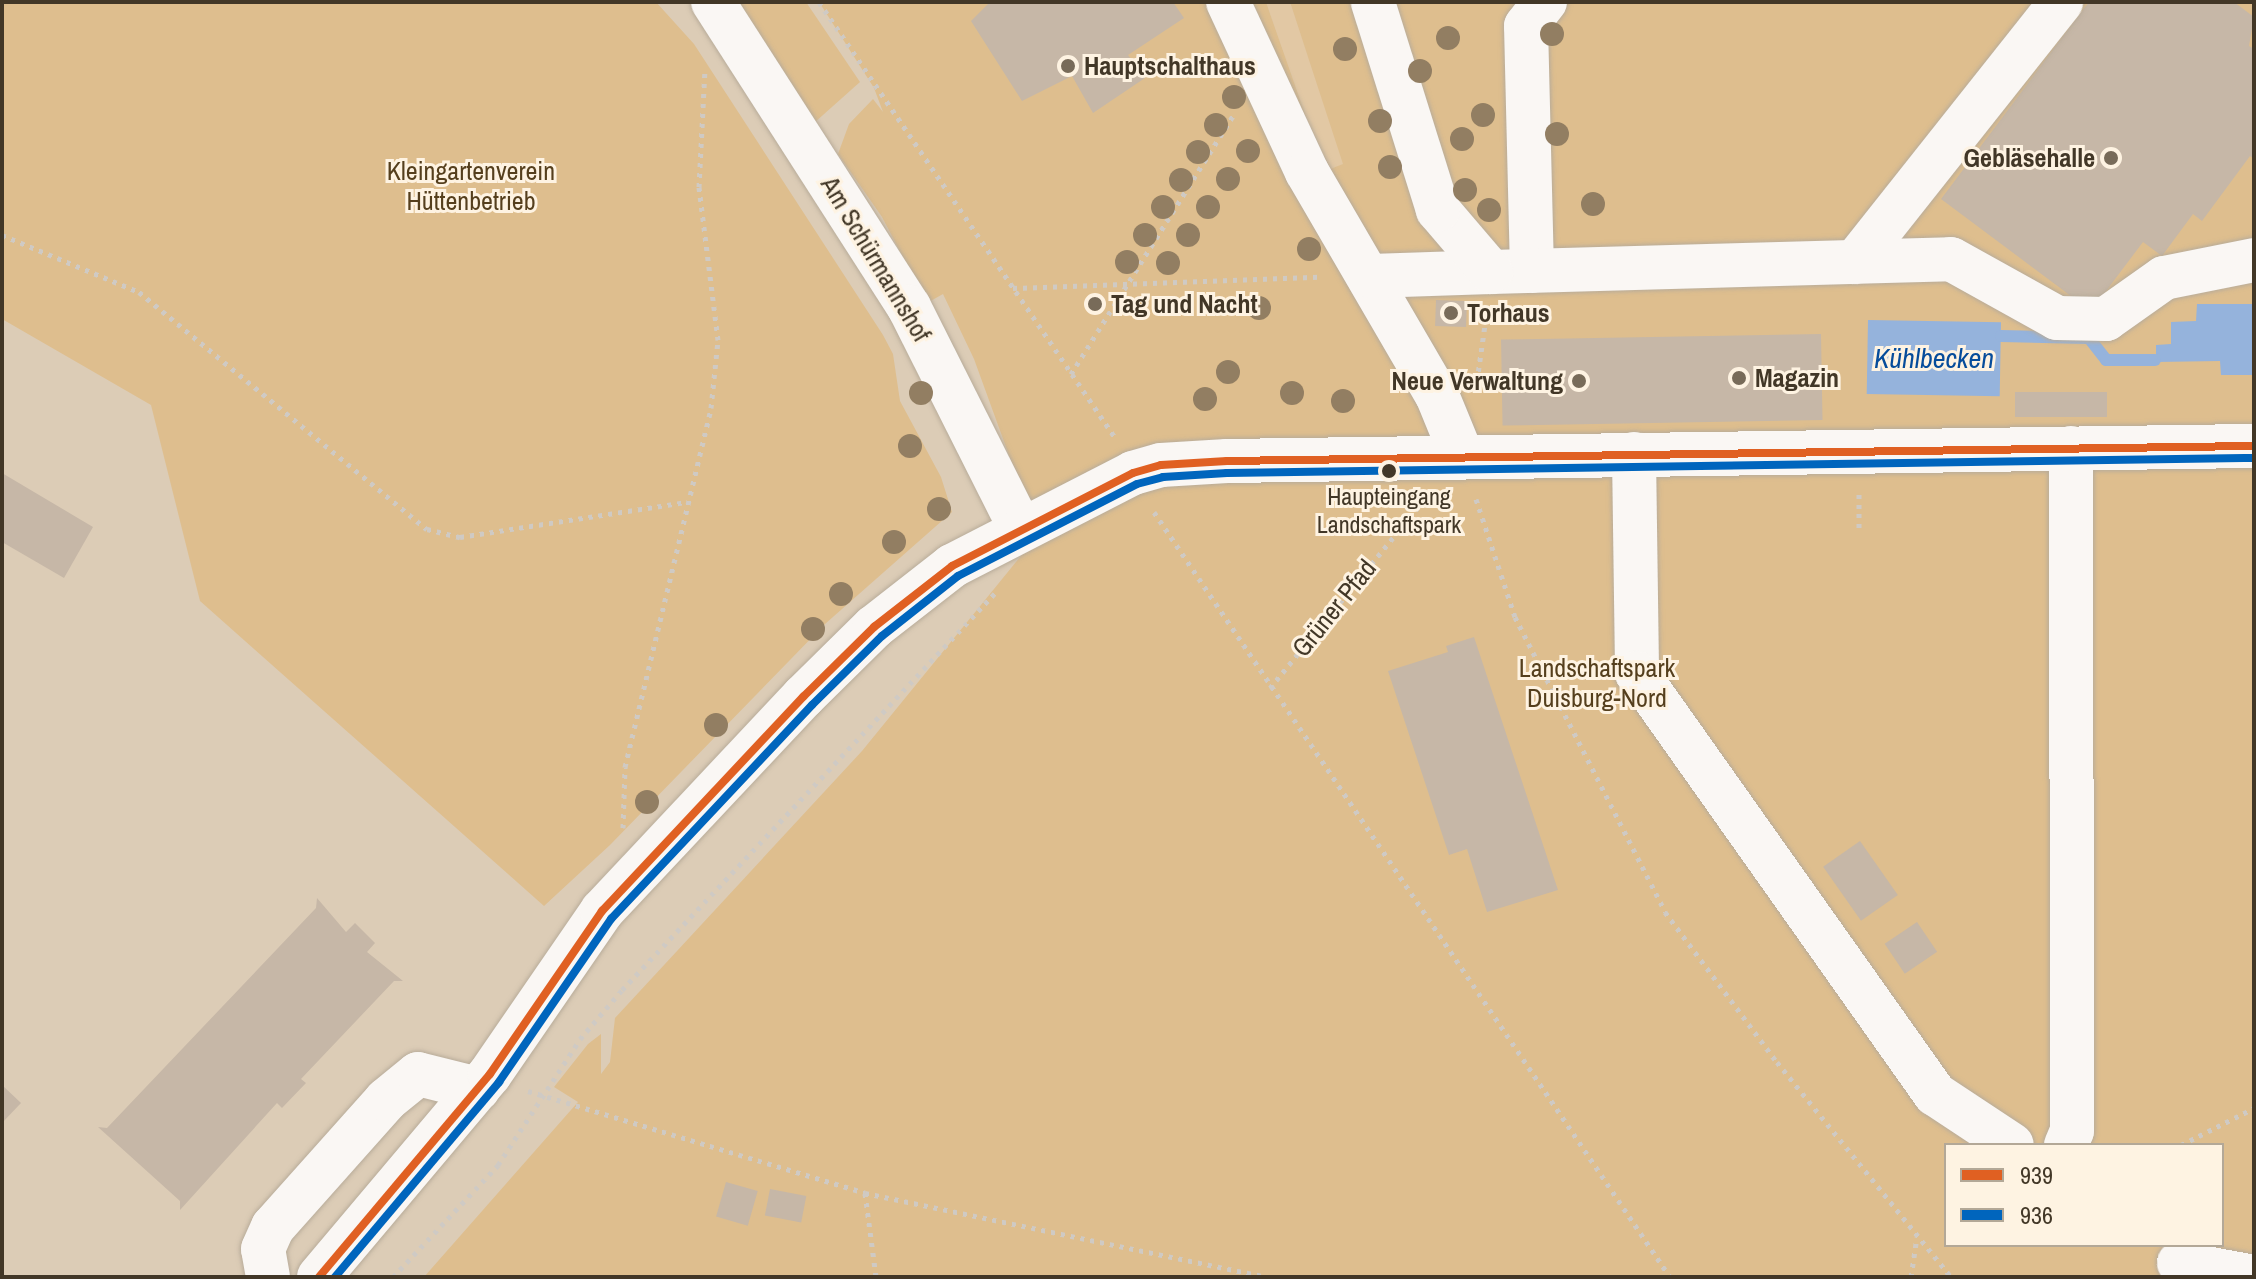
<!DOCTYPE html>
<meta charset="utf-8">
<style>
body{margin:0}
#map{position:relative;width:2256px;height:1279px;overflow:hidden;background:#dcccb6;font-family:"Archivo Narrow",sans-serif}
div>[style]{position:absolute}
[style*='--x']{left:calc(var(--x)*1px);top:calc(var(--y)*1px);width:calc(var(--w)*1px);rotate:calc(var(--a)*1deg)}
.built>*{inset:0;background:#e2c8a4}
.green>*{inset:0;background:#debe8e}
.water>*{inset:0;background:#95b3dc;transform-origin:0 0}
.stream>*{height:12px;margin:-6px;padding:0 6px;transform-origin:6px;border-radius:6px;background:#95b3dc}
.building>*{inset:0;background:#c6b7a7;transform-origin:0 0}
.path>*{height:5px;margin-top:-2.5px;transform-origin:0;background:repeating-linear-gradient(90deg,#cfcac4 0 4px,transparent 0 10px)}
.roads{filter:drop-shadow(0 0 2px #b8ac9a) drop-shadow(0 0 2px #b8ac9a)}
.minor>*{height:44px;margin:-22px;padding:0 22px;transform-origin:22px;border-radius:22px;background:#faf7f4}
.bus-1>*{height:8px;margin:-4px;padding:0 4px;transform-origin:4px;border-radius:4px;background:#e06022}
.bus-2>*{height:8px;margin:-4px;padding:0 4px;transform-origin:4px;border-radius:4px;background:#0065bd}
.trees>*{width:24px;height:24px;margin:-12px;border-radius:50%;background:#927e62}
.dots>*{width:22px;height:22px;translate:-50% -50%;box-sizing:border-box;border:4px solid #fef3e2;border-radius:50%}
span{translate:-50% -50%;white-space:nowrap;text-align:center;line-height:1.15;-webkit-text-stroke:6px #fef3e2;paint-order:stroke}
.bus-label{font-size:24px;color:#423727}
.poi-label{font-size:26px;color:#423727;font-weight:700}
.left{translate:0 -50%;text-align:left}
.right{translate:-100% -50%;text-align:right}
.park-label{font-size:26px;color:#553f1d}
.street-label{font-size:26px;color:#423727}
.water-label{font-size:28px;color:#064c9b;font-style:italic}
.frame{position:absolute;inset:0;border:4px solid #423727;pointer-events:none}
.legend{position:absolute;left:1944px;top:1143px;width:280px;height:104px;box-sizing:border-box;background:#fef3e2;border:2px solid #b3a897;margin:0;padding:10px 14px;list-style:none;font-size:24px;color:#423727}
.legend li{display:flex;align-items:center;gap:16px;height:40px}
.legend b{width:40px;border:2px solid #b3a897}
</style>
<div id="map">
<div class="built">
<i style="clip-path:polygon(1266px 2px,1290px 2px,1344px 164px,1325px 171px)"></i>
</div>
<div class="green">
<i style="clip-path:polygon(2px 2px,656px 2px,694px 44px,883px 335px,893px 354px,900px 401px,941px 477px,952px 512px,825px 624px,610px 845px,544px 906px,200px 601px,151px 405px,2px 319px)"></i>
<i style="clip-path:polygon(733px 2px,806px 2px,860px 82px,814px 123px)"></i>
<i style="clip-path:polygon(evenodd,819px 2px,1266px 2px,1325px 171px,1343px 164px,1290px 2px,2254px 2px,2254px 1277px,424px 1277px,578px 1102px,554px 1087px,588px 1044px,601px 1034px,601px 1074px,610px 1062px,615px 1018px,862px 751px,1038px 535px,974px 359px,943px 294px,927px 303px,882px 217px,838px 154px,849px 124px,873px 99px,883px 112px,874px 88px,819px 2px,1946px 1145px,2222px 1145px,2222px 1245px,1946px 1245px,1946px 1145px)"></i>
</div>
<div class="water">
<i style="clip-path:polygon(2197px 304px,2254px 304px,2254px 375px,2221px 375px,2220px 361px,2156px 362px,2156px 345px,2171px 344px,2171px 322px,2196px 321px)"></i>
<i style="left:1868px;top:320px;width:133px;height:74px;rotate:1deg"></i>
</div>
<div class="stream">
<i style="--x:2001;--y:336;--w:88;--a:1.3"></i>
<i style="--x:2089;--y:338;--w:28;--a:52"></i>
<i style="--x:2106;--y:360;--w:49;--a:0"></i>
</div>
<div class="building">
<i style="clip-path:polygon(990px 2px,1173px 2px,1184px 18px,1128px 55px,1145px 78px,1093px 113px,1072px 76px,1022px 101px,971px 21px)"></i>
<i style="clip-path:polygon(2089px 2px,2234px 2px,2254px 17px,2249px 46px,2254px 49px,2254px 159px,2250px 156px,2202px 221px,2193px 214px,2162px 256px,2143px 242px,2091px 311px,1941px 199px)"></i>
<i style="left:1436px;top:300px;width:31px;height:26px;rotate:2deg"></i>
<i style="left:1821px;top:334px;width:86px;height:320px;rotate:89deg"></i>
<i style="left:2107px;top:392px;width:25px;height:92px;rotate:90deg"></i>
<i style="clip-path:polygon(2px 473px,93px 527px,64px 578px,2px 542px)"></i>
<i style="clip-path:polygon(1474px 637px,1558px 890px,1487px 912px,1467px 849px,1449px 855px,1388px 671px,1448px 652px,1446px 646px)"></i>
<i style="left:1860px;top:841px;width:66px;height:45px;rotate:55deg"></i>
<i style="clip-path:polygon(317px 898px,346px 932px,355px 923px,375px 943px,367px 952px,403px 981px,394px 981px,301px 1079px,306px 1083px,282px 1108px,277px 1103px,180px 1210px,180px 1201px,98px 1127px,107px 1128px,316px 908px)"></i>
<i style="left:1917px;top:922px;width:36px;height:39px;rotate:56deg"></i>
<i style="clip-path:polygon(2px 1085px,21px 1103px,2px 1123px)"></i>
<i style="left:726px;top:1182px;width:33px;height:36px;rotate:16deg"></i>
<i style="left:770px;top:1189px;width:37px;height:27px;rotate:11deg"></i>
</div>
<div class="path">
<i style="--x:819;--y:2;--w:525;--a:55.8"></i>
<i style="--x:2;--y:235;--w:148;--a:22.6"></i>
<i style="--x:139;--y:292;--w:373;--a:39.5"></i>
<i style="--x:427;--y:529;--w:34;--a:14"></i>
<i style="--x:460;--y:537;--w:228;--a:-8.8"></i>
<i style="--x:1013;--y:288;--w:306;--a:-2.1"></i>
<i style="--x:1071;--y:374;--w:308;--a:-57.9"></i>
<i style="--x:1477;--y:381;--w:71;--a:-81.9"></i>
<i style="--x:1859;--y:494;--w:38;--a:90"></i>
<i style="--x:1476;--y:499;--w:124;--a:71.7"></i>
<i style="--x:1515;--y:617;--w:331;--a:63"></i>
<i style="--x:1665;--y:912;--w:187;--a:53.3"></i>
<i style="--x:1777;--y:1062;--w:277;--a:51"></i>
<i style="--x:1154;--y:512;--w:923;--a:56"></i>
<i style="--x:1270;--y:688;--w:243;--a:-50.7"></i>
<i style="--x:623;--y:828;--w:61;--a:-88.1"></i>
<i style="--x:625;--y:767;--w:369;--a:-76.5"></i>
<i style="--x:711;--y:408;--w:68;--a:-84.1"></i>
<i style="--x:718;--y:340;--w:154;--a:-97.1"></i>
<i style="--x:699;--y:187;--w:117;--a:-87.1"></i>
<i style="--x:528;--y:1091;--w:352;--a:16.8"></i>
<i style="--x:865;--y:1193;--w:411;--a:11.8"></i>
<i style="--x:2181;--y:1145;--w:82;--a:-26.9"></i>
<i style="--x:865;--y:1193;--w:85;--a:82.5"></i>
<i style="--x:393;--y:1277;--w:154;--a:-46.8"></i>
<i style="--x:498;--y:1165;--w:150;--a:-56.9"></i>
<i style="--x:580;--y:1039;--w:65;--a:-49.4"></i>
<i style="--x:622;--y:990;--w:546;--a:-46.78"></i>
<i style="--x:1911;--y:1277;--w:40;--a:-81.5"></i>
</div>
<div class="roads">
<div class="minor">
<i style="--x:713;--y:2;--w:363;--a:57.3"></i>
<i style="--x:909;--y:307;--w:247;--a:63.3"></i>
<i style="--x:1228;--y:2;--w:187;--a:65.1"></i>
<i style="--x:1307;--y:172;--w:258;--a:59.8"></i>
<i style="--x:1437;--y:395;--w:66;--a:67.7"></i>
<i style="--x:1855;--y:262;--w:332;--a:-51.6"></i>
<i style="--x:1532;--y:271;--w:245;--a:-91.4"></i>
<i style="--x:1526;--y:26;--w:31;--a:-52"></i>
<i style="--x:1491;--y:272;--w:460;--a:-1.6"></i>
<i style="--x:1951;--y:259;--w:121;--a:29.1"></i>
<i style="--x:2057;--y:318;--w:49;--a:1.2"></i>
<i style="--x:2106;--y:319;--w:71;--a:-35.3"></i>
<i style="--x:2164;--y:278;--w:92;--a:-11.3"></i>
<i style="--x:1371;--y:276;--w:120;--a:-1.9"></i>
<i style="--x:1491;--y:272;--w:82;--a:-130.5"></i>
<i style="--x:1438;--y:210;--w:218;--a:-107.4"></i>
<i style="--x:1634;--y:454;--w:219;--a:89.2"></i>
<i style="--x:1637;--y:673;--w:516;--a:54.71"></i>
<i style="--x:1935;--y:1094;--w:92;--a:33.5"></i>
<i style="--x:2066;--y:1145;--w:15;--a:-67"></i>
<i style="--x:2072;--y:1131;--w:683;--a:-90.08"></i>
<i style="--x:2179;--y:1263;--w:76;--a:10.6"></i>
<i style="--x:268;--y:1277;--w:28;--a:-100"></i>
<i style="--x:263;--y:1249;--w:24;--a:-66"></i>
<i style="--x:273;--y:1227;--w:170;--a:-48.3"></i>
<i style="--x:386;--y:1100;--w:41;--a:-39.1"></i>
<i style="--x:418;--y:1074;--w:62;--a:14"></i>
<i style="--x:319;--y:1277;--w:265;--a:-49.9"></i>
<i style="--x:490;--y:1074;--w:198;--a:-55.5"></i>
<i style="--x:602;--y:911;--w:294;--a:-46.8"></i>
<i style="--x:803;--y:697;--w:100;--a:-44.6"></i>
<i style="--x:874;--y:627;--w:99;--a:-38"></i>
<i style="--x:952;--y:566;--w:203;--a:-27.2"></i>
<i style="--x:1133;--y:473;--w:29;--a:-16"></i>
<i style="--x:1161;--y:465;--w:66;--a:-3.5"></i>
<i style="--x:1227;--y:461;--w:1027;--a:-0.84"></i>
</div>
</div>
<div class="bus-1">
<i style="--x:319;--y:1277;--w:265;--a:-49.9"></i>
<i style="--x:490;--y:1074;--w:198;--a:-55.5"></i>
<i style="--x:602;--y:911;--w:294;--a:-46.8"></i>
<i style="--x:803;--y:697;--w:100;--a:-44.6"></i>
<i style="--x:874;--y:627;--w:99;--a:-38"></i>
<i style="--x:952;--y:566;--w:203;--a:-27.2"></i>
<i style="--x:1133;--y:473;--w:29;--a:-16"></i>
<i style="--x:1161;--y:465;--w:66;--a:-3.5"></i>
<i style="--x:1227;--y:461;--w:1027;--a:-0.84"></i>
</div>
<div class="bus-2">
<i style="--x:335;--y:1277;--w:255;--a:-49.9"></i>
<i style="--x:499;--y:1082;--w:198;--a:-55.5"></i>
<i style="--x:611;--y:919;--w:294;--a:-46.8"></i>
<i style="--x:812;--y:705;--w:98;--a:-44.6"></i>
<i style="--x:882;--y:636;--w:97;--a:-38.3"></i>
<i style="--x:958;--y:576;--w:201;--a:-27.2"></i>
<i style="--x:1137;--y:484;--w:27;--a:-15"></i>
<i style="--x:1163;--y:477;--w:64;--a:-3.6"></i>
<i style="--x:1227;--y:473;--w:1027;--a:-0.84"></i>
</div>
<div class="trees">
<i style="left:1552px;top:34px"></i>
<i style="left:1448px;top:38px"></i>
<i style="left:1345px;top:49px"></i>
<i style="left:1420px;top:71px"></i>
<i style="left:1234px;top:97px"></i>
<i style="left:1483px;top:115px"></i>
<i style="left:1380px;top:121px"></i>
<i style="left:1216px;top:125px"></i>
<i style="left:1557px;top:134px"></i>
<i style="left:1462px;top:139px"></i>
<i style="left:1248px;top:151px"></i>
<i style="left:1198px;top:152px"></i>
<i style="left:1390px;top:167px"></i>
<i style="left:1228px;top:179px"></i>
<i style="left:1181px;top:180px"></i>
<i style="left:1465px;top:190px"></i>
<i style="left:1593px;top:204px"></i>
<i style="left:1163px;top:207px"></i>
<i style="left:1208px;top:207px"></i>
<i style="left:1489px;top:210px"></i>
<i style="left:1145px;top:235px"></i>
<i style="left:1188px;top:235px"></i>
<i style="left:1309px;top:249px"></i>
<i style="left:1127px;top:262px"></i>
<i style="left:1168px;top:263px"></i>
<i style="left:1259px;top:308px"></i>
<i style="left:1228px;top:372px"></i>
<i style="left:921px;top:393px"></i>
<i style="left:1292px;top:393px"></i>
<i style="left:1205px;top:399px"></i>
<i style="left:1343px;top:401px"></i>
<i style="left:910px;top:446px"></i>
<i style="left:939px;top:509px"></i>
<i style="left:894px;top:542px"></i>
<i style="left:841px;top:594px"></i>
<i style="left:813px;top:629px"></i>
<i style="left:716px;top:725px"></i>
<i style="left:647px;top:802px"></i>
</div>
<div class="dots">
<i style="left:1068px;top:66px;background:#786b59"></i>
<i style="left:2111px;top:158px;background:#786b59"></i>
<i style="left:1095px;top:304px;background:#786b59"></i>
<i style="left:1451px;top:313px;background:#786b59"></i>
<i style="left:1739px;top:378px;background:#786b59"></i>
<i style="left:1579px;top:381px;background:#786b59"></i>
<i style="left:1389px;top:471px;background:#423727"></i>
</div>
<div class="bus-label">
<span style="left:1389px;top:511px">Haupteingang<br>Landschaftspark</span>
</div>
<div class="poi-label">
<span class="left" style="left:1084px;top:66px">Hauptschalthaus</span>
<span class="right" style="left:2095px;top:158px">Gebläsehalle</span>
<span class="left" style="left:1111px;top:304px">Tag und Nacht</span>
<span class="left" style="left:1467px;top:313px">Torhaus</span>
<span class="left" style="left:1755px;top:378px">Magazin</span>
<span class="right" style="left:1563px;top:381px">Neue Verwaltung</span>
</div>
<div class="park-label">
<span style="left:471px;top:186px">Kleingartenverein<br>Hüttenbetrieb</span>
<span style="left:1597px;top:683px">Landschaftspark<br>Duisburg-Nord</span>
</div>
<div class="street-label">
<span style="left:876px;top:259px;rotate:59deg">Am Schürmannshof</span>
<span style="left:1334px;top:608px;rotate:-51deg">Grüner Pfad</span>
</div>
<div class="water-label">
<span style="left:1934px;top:358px">Kühlbecken</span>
</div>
<div class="frame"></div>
<ul class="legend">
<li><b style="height:10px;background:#e06022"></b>939</li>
<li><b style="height:10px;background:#0065bd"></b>936</li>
</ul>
</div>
